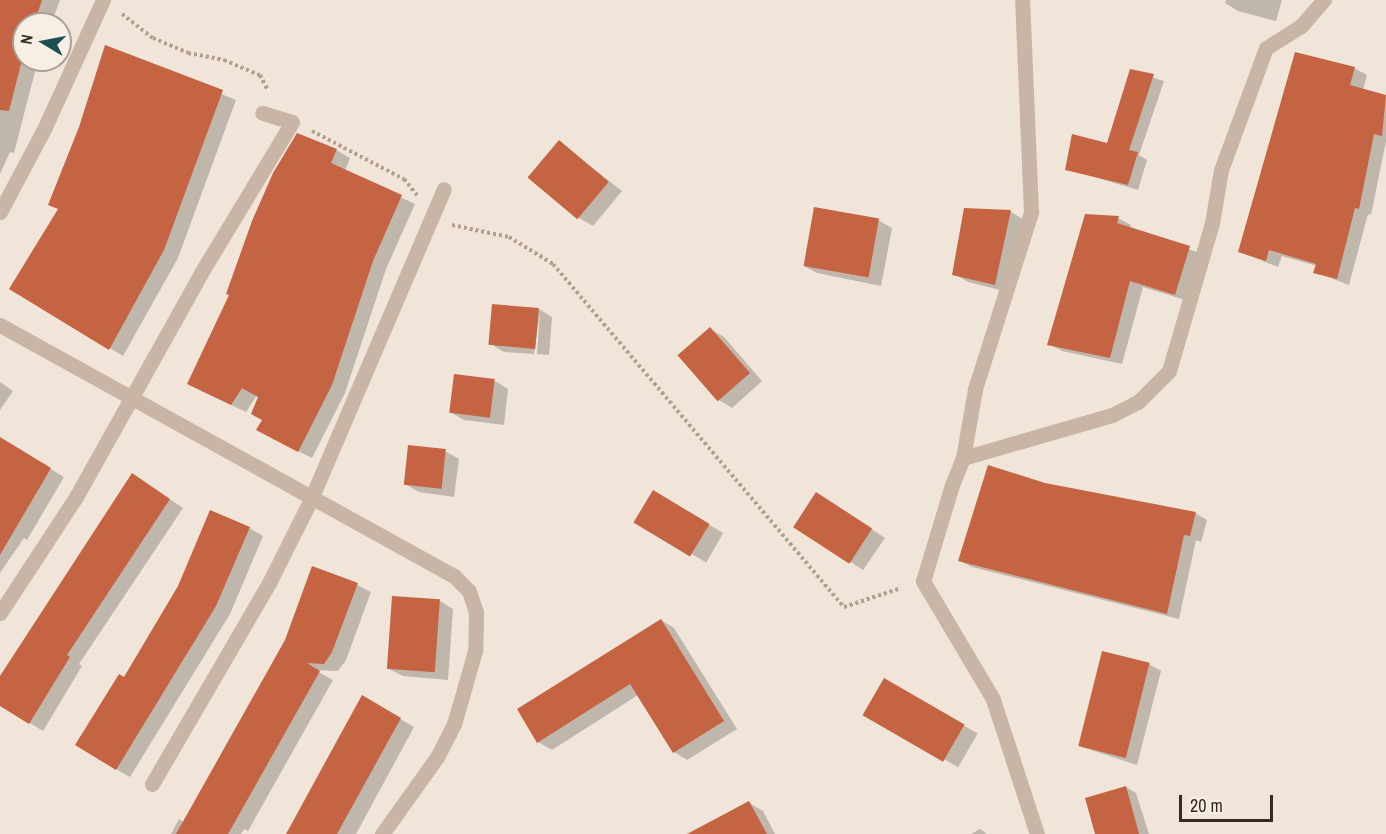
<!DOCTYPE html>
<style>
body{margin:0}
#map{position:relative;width:1386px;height:834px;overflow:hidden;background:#f0e5d8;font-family:"Archivo Narrow",sans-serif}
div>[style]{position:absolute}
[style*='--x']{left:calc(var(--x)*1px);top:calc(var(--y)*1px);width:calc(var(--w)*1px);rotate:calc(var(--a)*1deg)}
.shadow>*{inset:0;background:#0003;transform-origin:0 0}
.building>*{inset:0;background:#c46443;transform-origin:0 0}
.path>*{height:4px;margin-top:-2px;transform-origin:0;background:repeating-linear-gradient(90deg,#b49f8f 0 3px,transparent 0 6px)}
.minor>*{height:15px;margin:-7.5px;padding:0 7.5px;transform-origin:7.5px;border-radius:7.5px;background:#c8b5a5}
span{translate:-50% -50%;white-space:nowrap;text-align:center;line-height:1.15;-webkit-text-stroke:4.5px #f8efe4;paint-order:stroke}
.north{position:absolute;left:12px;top:12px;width:60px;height:60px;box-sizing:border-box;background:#f8efe4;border:2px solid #aaa098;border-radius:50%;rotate:280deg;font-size:16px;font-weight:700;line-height:24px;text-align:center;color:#342a26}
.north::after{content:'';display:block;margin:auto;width:21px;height:27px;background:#1d5054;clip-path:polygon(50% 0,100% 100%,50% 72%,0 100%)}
.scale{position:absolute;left:1179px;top:795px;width:94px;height:27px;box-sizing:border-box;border:3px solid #342a26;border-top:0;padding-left:8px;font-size:18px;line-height:21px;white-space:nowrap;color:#342a26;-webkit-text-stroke:4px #f8efe4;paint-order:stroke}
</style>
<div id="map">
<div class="shadow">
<i style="clip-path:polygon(0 0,60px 0,51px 24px,24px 24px,24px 60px,38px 60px,14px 153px,10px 152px,0 174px)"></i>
<i style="clip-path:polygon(1226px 0,1282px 0,1276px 21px,1238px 11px,1225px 3px)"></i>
<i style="clip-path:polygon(106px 47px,236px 100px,178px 258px,123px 356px,11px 289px,59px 210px)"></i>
<i style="clip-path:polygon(1354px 68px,1367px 75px,1363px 90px,1386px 96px,1386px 141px,1371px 215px,1368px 214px,1349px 285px,1315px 272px,1317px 266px,1282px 256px,1278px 267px,1240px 252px)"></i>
<i style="clip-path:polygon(1131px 71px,1164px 81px,1139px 155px,1147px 160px,1138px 190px,1067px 169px,1108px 144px)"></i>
<i style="clip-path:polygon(559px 142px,622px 191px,593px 226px,579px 218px)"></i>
<i style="clip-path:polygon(336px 150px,350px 158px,345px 171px,415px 204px,386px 269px,345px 393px,312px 458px,272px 438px,263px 420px,260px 396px,257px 395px,246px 412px,202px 391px)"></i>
<i style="clip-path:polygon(966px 209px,1011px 212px,1024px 220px,1008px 292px,968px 282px,954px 274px)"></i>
<i style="clip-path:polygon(1118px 218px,1131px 225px,1130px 228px,1202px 254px,1188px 301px,1143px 287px,1122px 364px,1062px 351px,1049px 344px)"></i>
<i style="clip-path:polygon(878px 220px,892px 228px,881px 286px,817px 273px,804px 266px)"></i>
<i style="clip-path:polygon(539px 309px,552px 317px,549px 355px,537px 354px,540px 313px,534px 354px,504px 352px,491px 344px)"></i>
<i style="clip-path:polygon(710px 329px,724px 337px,762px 381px,732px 408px,719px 400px)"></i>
<i style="clip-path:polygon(495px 381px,508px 389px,504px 425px,464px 420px,450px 412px)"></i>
<i style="clip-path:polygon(0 382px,13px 391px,0 410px)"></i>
<i style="clip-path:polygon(0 438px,64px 477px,27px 540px,24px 538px,0 573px)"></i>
<i style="clip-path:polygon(445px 451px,459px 459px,454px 497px,419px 492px,405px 484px)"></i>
<i style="clip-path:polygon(146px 483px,183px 508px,79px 664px,82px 666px,43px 731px,0 705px,0 680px)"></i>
<i style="clip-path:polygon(1045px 484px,1195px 513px,1207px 520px,1201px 542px,1196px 540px,1179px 619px,972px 567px,960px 561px)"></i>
<i style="left:654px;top:493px;width:80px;height:34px;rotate:30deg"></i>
<i style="clip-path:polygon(830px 502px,885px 538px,863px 570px,795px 526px)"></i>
<i style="clip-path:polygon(249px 528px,263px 536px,230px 614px,130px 777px,116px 769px)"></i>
<i style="clip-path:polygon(357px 585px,371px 592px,346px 660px,338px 671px,315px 670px,333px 680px,248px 831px,244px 829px,241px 834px,171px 834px,179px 819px,184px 822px)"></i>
<i style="clip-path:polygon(440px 601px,453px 609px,448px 680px,403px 676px,389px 669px)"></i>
<i style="clip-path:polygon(661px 620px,674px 628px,737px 729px,687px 760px,674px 752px,638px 695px,552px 750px,538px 742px)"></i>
<i style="clip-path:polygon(1149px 664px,1161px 671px,1137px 765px,1082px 747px)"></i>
<i style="left:885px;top:680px;width:107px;height:39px;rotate:30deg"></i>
<i style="clip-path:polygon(363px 697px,414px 727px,356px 834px,288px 834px)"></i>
<i style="clip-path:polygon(1126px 787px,1136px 793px,1149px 834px,1096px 834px)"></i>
<i style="clip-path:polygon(749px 803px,763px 811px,775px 834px,719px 834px)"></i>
<i style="clip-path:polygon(980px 829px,987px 834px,971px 834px)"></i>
</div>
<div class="building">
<i style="clip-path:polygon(0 0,42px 0,34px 24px,24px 24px,24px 52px,9px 111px,0 110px)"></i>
<i style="clip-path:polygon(105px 45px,223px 90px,164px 250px,109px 350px,9px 289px,58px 209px,48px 205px,79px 127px)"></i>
<i style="clip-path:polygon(1295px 52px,1355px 67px,1350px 85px,1386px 95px,1382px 136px,1374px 134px,1359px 209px,1355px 208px,1337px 279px,1313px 273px,1316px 264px,1269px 250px,1266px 261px,1238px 252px)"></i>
<i style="clip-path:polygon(1130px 69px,1154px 74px,1129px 150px,1138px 152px,1128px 185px,1065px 170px,1072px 134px,1107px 143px)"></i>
<i style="clip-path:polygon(297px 133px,337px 149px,331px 163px,402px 195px,373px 261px,332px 385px,298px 452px,256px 430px,262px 420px,251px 414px,258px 397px,242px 388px,231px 405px,187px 384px,229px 295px,226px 294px,252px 221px,273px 173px)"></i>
<i style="left:559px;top:140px;width:65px;height:49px;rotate:40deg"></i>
<i style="left:814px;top:207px;width:66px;height:60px;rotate:10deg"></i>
<i style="clip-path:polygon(964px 208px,1011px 210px,995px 285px,952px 275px)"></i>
<i style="clip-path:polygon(1085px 214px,1119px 216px,1117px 223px,1190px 246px,1175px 295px,1130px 281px,1110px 358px,1047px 345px)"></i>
<i style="left:492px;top:304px;width:47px;height:41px;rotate:5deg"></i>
<i style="left:710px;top:327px;width:61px;height:43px;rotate:49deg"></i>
<i style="left:454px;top:374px;width:41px;height:39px;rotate:7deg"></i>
<i style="clip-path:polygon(0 437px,51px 468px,0 555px)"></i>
<i style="left:408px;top:445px;width:38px;height:40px;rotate:6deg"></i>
<i style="clip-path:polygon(988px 465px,1045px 483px,1196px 512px,1190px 536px,1184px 535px,1167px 614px,958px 561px)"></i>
<i style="clip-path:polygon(132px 473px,170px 499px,67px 655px,70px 657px,29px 724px,0 706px,0 676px)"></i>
<i style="left:653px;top:490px;width:66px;height:38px;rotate:31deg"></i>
<i style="left:816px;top:492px;width:67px;height:42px;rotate:33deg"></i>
<i style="clip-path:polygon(210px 510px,250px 527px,216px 606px,116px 770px,75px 745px,119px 674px,124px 677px,178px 586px)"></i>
<i style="clip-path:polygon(312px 566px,358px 583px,332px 652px,324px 664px,307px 663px,320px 671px,228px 834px,176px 834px,285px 640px)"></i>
<i style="left:392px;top:596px;width:48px;height:73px;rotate:4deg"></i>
<i style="clip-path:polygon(661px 619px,724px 721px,673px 753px,630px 684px,537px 743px,517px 709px)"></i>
<i style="left:1102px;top:651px;width:49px;height:98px;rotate:14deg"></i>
<i style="left:884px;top:678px;width:93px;height:43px;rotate:30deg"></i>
<i style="clip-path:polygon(362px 695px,401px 718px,337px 834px,286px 834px)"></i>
<i style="clip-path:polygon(1126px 786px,1139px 834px,1095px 834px,1085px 798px)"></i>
<i style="clip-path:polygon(749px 801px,767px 834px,687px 834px)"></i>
</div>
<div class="path">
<i style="--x:122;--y:14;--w:39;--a:38"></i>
<i style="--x:153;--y:38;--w:38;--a:23"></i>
<i style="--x:188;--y:53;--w:37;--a:11"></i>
<i style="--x:224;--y:60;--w:39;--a:23"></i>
<i style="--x:260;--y:75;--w:16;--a:63"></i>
<i style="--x:312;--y:131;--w:104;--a:27.6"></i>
<i style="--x:404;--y:179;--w:21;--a:51"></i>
<i style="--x:452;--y:225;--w:58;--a:11.9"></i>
<i style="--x:509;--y:237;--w:52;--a:31.5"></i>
<i style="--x:553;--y:264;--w:450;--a:49.7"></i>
<i style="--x:844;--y:607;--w:60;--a:-18.4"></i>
</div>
<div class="minor">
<i style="--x:0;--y:212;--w:96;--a:-62.1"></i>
<i style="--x:45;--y:127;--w:140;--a:-65.5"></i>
<i style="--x:0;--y:325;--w:519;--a:28.94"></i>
<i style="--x:454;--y:576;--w:21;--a:45"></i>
<i style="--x:469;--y:591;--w:22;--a:72"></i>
<i style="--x:476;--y:612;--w:39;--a:91"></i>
<i style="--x:475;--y:651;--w:76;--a:106"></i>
<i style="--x:454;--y:724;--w:37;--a:117"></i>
<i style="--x:437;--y:757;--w:95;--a:125.5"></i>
<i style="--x:963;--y:458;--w:70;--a:-80.1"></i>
<i style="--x:975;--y:389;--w:186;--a:-72.4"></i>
<i style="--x:1031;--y:212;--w:212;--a:-92.4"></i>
<i style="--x:0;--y:613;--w:139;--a:-56.8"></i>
<i style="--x:76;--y:497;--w:257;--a:-60.8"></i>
<i style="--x:201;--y:273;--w:176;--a:-58.9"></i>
<i style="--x:292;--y:122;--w:31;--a:-163"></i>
<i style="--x:152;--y:784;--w:235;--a:-59.8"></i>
<i style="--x:270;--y:581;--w:92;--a:-63.4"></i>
<i style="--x:311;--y:499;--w:337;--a:-66.8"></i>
<i style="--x:1037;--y:834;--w:142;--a:-108.1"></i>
<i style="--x:993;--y:699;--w:137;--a:-120.7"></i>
<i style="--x:923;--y:581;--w:100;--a:-73.2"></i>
<i style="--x:952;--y:485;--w:29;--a:-68"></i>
<i style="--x:963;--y:458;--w:155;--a:-16.1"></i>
<i style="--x:1112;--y:415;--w:29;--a:-27"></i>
<i style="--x:1138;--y:402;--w:44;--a:-45"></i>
<i style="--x:1169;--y:371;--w:154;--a:-73.8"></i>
<i style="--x:1212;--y:223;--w:54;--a:-80.4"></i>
<i style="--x:1221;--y:170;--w:130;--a:-69.8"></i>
<i style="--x:1266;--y:48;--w:41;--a:-32.2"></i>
<i style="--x:1301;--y:26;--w:35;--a:-49"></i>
</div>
<div class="north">N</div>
<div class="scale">20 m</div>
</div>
